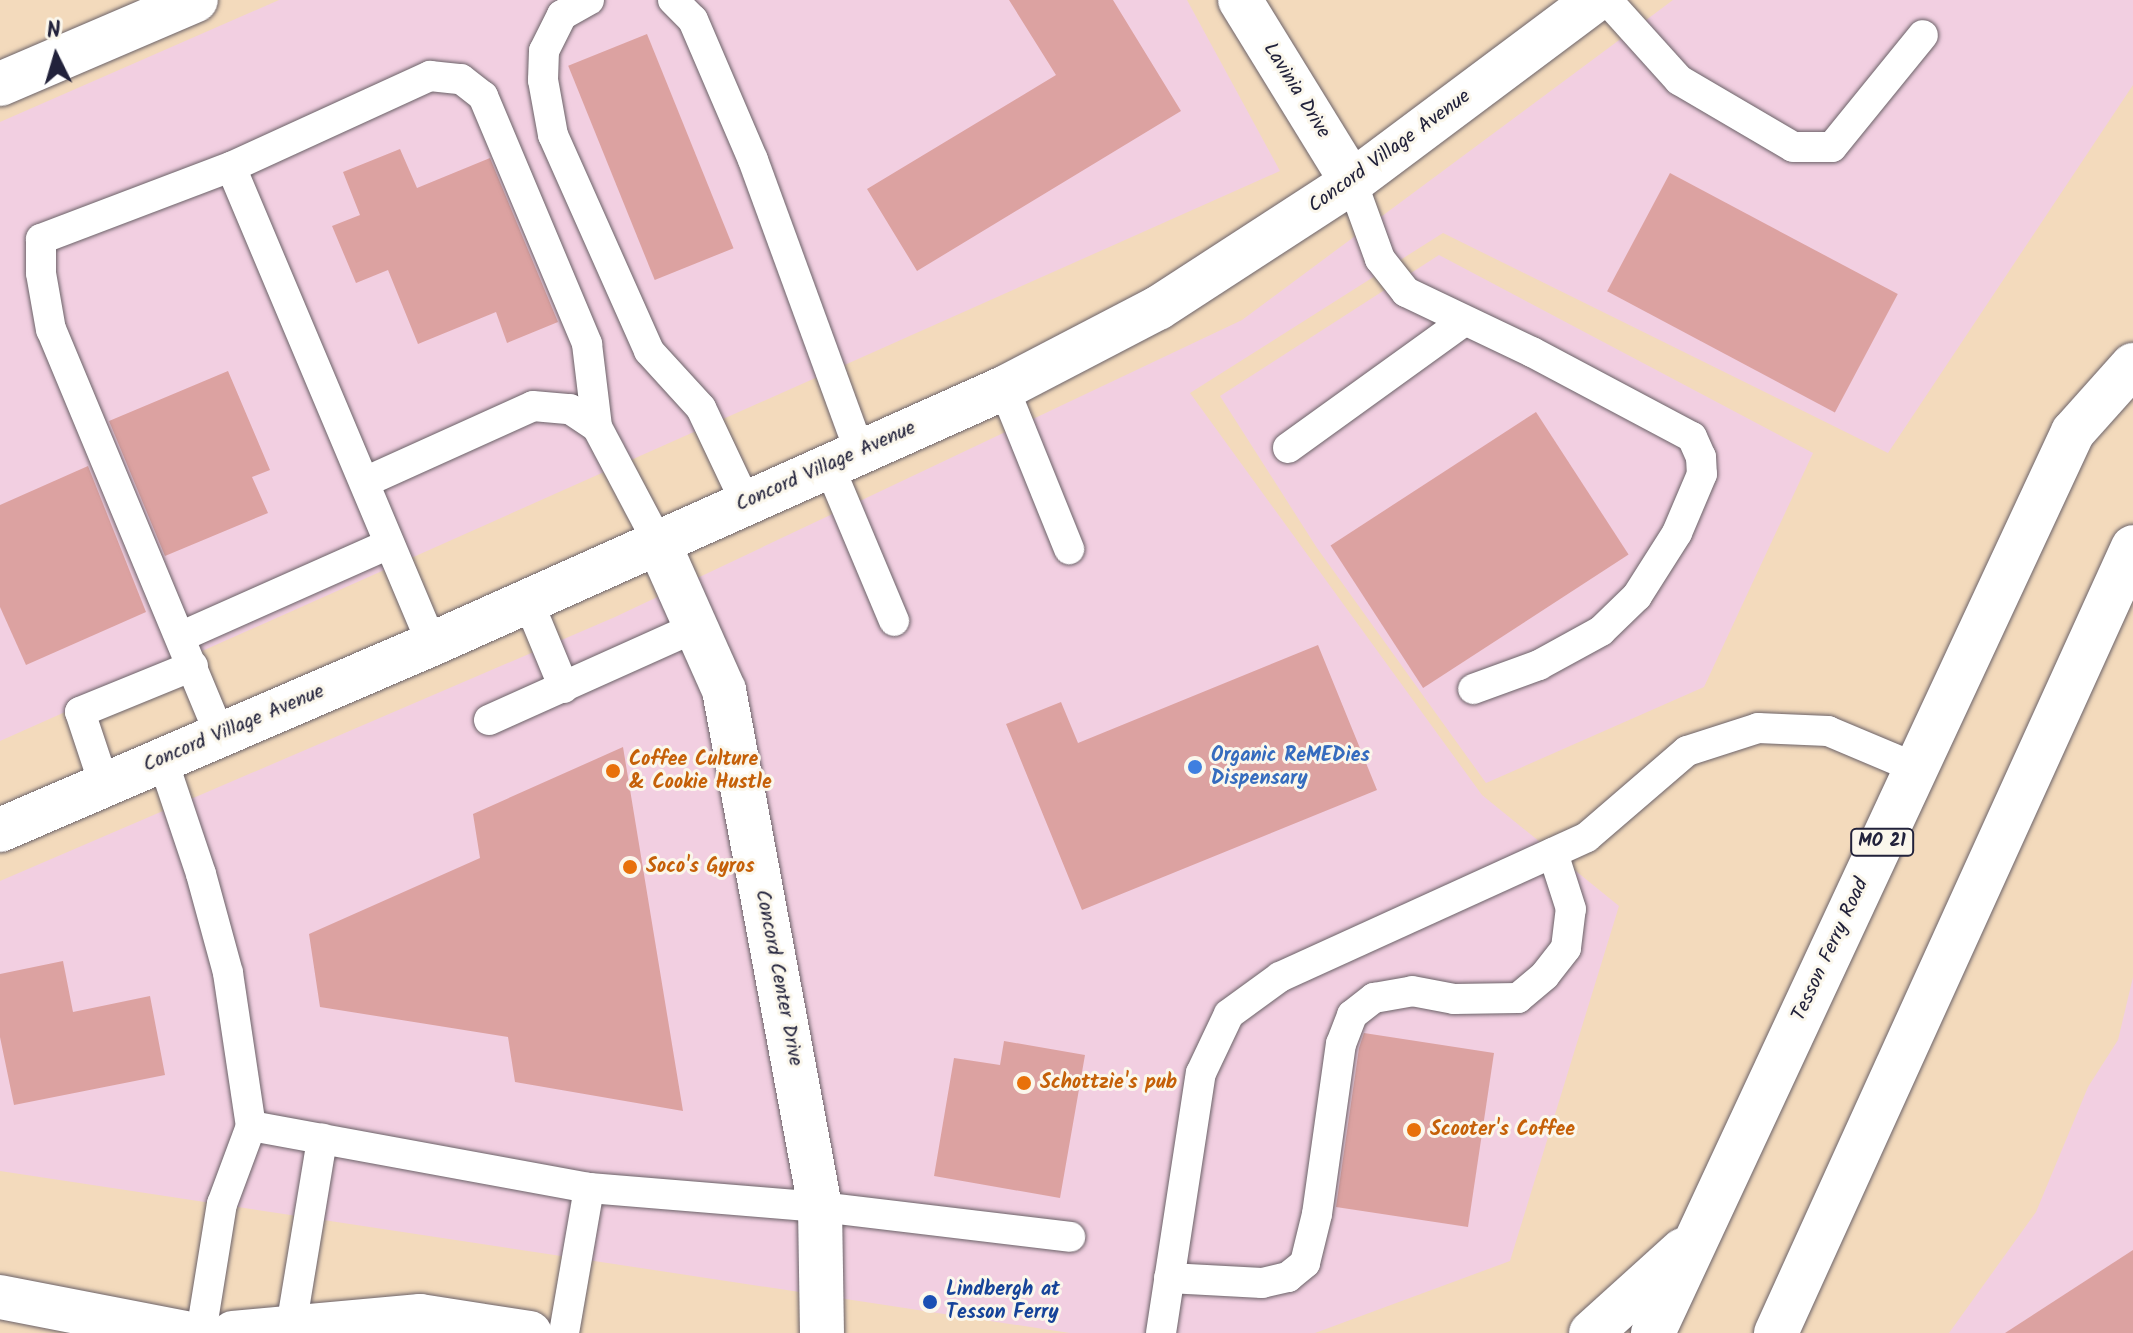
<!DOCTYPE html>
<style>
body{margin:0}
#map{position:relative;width:2133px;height:1333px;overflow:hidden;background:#f3dabc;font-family:Kalam,sans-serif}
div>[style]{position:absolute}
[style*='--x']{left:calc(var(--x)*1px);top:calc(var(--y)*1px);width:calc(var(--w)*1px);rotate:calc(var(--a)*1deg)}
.built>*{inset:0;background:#f2cfe1}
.building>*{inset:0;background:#dca2a1;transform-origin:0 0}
.roads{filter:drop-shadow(0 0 2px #6b6268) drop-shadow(0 0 2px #6b6268)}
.lane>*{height:30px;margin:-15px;padding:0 15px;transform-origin:15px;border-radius:15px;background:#fff}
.street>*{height:44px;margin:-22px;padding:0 22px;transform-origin:22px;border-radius:22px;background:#fff}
.secondary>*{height:44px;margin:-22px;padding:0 22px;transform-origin:22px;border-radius:22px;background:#fff}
.primary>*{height:44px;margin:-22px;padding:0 22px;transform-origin:22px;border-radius:22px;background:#fff}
.dots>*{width:22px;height:22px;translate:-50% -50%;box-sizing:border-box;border:4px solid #fbf7ec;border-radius:50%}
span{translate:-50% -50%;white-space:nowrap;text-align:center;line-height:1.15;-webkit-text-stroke:6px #fbf7ec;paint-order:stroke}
.shield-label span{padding:2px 6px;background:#fbf7ec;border:2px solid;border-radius:6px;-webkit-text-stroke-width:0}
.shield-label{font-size:18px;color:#22223b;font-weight:700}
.street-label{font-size:20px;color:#22223b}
.shop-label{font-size:20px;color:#366cbe;font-weight:700}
.left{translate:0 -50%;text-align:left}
.food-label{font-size:20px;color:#c56008;font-weight:700}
.transit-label{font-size:20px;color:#164399;font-weight:700}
.north{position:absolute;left:16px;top:16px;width:80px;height:80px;-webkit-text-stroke:6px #fbf7ec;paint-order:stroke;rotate:355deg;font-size:22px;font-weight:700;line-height:32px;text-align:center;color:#22223b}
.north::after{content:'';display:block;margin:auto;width:28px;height:36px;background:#22223b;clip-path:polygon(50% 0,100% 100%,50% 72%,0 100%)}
</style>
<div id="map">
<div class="built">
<i style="clip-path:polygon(279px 0,1187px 0,1280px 171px,0 741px,0 122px)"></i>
<i style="clip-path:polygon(1673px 0,2133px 0,2133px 85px,1888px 453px,1443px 233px,1190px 393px,1482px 795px,1619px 906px,1510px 1261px,1315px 1333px,1070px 1333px,0 1171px,0 881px,615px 617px,1242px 320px)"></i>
<i style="clip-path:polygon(1439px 255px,1813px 453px,1704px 687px,1486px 783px,1317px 548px,1220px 396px)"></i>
<i style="clip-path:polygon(2133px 977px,2133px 1333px,1949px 1333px,2036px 1212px,2088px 1087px,2118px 1040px)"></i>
</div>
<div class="building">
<i style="clip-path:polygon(1009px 0,1113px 0,1181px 111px,917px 271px,867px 189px,1056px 75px)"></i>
<i style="left:647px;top:34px;width:231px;height:85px;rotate:68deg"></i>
<i style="clip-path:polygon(400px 149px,417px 188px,490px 158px,558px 322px,507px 343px,496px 312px,418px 344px,388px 270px,356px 283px,332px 226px,360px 215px,343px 172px)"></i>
<i style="left:1670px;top:173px;width:258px;height:134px;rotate:28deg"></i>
<i style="clip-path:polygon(228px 371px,270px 470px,252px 477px,268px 513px,165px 556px,109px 421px)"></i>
<i style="left:1536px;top:412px;width:170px;height:245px;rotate:57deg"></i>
<i style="clip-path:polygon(88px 466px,146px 612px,26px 665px,0 607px,0 505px)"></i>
<i style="clip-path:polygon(1318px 645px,1377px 790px,1082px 910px,1006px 724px,1061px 702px,1078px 743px)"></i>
<i style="clip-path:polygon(623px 747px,683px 1111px,515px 1082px,508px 1037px,320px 1007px,309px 934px,480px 858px,473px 814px)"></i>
<i style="clip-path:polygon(63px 961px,73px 1012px,150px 996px,165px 1075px,14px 1105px,0 1037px,0 974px)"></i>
<i style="clip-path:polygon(1364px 1033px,1494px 1053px,1468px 1227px,1336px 1207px,1359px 1048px)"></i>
<i style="clip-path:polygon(1004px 1041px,1085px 1055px,1060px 1198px,934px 1176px,954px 1058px,1000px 1065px)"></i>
<i style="clip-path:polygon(2133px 1250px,2133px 1333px,2005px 1333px)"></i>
</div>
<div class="roads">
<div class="lane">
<i style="--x:589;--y:0;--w:31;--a:151"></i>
<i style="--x:562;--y:15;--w:40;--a:116.6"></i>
<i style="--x:544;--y:51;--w:29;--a:92"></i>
<i style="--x:543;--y:80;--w:56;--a:79.7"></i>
<i style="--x:553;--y:135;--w:236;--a:66"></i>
<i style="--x:649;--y:351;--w:77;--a:47.6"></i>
<i style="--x:701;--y:408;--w:105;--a:64.7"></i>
<i style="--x:673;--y:0;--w:28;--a:45"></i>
<i style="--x:693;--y:20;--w:152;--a:66.8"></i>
<i style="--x:753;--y:160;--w:311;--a:69.9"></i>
<i style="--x:1607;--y:0;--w:108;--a:48"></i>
<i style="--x:1679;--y:80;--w:132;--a:30.4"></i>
<i style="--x:1793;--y:147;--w:39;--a:0"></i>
<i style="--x:1832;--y:147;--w:144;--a:-50.9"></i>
<i style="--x:231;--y:167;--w:518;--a:67.15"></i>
<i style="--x:1352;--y:182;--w:82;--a:70"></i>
<i style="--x:1380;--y:259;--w:42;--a:51.8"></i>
<i style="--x:1406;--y:292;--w:140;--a:25.5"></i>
<i style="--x:1532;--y:352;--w:181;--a:28"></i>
<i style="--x:1692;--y:437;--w:22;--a:66"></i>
<i style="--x:1701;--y:457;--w:17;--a:87"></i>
<i style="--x:1702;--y:474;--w:64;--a:113"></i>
<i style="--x:1677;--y:533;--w:75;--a:122.4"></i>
<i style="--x:1637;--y:596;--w:50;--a:135.8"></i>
<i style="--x:1601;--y:631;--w:71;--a:151.3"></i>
<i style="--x:1539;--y:665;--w:70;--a:160"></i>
<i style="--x:1004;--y:388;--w:174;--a:68"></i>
<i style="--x:1288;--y:448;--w:217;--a:-35.8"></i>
<i style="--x:829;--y:466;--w:168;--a:67.2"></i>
<i style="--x:365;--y:482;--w:184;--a:-24.3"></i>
<i style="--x:533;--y:406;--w:37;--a:5"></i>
<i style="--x:570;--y:409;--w:32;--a:34"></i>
<i style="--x:528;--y:601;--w:94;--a:67.5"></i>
<i style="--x:180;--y:637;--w:229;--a:-24"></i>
<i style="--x:489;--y:720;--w:227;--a:-24.2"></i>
<i style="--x:220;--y:735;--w:439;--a:-112.6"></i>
<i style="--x:51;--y:330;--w:58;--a:-100"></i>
<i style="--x:41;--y:273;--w:34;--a:-90"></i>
<i style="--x:41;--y:239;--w:203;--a:-20.8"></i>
<i style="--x:231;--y:167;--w:219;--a:-24.6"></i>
<i style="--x:430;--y:76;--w:31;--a:6"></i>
<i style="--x:461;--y:79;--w:28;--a:38"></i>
<i style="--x:483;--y:96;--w:269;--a:67.2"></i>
<i style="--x:587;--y:344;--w:84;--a:83.1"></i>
<i style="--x:597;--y:427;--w:130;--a:62.1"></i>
<i style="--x:163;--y:761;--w:119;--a:71.4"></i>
<i style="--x:201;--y:874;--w:103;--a:74.7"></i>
<i style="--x:228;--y:973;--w:155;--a:81.5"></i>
<i style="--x:251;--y:1126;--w:344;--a:10.4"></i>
<i style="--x:589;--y:1188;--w:232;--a:4.7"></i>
<i style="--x:820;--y:1207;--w:252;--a:6.8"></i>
<i style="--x:104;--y:784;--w:76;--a:-108.4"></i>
<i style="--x:80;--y:712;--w:122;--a:-22.2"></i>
<i style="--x:1169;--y:1278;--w:93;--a:3.1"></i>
<i style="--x:1262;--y:1283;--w:27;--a:-13"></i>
<i style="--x:1288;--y:1277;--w:22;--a:-39"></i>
<i style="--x:1305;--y:1263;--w:50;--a:-76.2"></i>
<i style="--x:1317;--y:1214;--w:172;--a:-82"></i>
<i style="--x:1341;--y:1044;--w:31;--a:-69"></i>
<i style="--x:1352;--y:1015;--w:28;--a:-38"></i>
<i style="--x:1374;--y:998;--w:39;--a:-10"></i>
<i style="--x:1412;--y:991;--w:43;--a:10.8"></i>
<i style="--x:1454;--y:999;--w:64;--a:-0.9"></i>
<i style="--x:1518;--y:998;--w:35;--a:-40"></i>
<i style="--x:1545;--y:975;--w:34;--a:-52"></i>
<i style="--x:1566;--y:948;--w:39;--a:-83"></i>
<i style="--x:1571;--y:909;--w:59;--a:-107.8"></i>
<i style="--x:291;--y:1327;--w:191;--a:-80.6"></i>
<i style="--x:201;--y:1333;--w:131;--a:-80.8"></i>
<i style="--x:222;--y:1204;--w:83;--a:-69.6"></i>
<i style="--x:564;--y:1333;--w:147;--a:-80.2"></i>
<i style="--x:1161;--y:1333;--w:263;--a:-81.3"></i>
<i style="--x:1201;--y:1073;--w:65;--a:-64.6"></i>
<i style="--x:1229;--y:1014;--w:63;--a:-36"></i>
<i style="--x:1280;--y:977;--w:337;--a:-24.5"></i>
<i style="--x:1587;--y:837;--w:132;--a:-40.7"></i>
<i style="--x:1687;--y:751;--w:75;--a:-17.9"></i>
<i style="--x:1758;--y:728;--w:70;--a:2.5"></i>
<i style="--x:1828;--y:731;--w:95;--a:22.8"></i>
</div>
<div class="street">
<i style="--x:0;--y:84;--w:213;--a:-23.2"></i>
<i style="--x:658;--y:542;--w:162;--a:66"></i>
<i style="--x:724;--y:690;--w:526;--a:79.48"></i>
<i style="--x:820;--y:1207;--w:126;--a:89.1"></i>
</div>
<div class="secondary">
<i style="--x:1240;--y:0;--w:214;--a:58.4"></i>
<i style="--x:0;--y:830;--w:470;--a:-23.3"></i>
<i style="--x:432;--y:644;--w:627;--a:-24.11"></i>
<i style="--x:1004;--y:388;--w:174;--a:-27.5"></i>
<i style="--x:1158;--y:308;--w:231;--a:-33"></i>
<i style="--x:1352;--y:182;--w:304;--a:-36.8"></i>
</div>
<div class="primary">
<i style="--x:0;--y:1297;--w:188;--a:11"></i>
<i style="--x:233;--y:1333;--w:188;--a:-5.2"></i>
<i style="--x:420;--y:1316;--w:111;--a:8.8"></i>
<i style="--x:1591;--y:1333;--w:124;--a:-42.1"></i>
<i style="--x:1653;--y:1333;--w:994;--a:-65.01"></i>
<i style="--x:2073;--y:432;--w:90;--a:-48.2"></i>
<i style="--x:1776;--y:1333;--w:863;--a:-65.57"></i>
</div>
</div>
<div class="dots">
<i style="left:1195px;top:767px;background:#3f7fe0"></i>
<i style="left:613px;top:771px;background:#e8710a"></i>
<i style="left:630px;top:867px;background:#e8710a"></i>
<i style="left:1024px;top:1083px;background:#e8710a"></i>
<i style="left:1414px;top:1130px;background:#e8710a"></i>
<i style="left:930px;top:1302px;background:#1a4fb4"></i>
</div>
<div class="shield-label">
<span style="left:1882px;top:842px">MO 21</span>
</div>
<div class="street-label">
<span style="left:1296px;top:91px;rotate:58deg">Lavinia Drive</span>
<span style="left:1390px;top:152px;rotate:-36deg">Concord Village Avenue</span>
<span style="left:826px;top:467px;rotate:-24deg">Concord Village Avenue</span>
<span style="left:234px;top:729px;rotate:-23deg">Concord Village Avenue</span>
<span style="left:1831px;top:950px;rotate:-65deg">Tesson Ferry Road</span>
<span style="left:778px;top:978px;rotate:79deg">Concord Center Drive</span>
</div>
<div class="shop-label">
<span class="left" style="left:1211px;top:768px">Organic ReMEDies<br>Dispensary</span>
</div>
<div class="food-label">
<span class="left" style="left:629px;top:772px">Coffee Culture<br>&amp; Cookie Hustle</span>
<span class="left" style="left:646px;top:867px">Soco's Gyros</span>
<span class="left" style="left:1040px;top:1083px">Schottzie's pub</span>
<span class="left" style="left:1430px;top:1130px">Scooter's Coffee</span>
</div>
<div class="transit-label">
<span class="left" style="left:946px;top:1302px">Lindbergh at<br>Tesson Ferry</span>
</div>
<div class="north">N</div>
</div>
